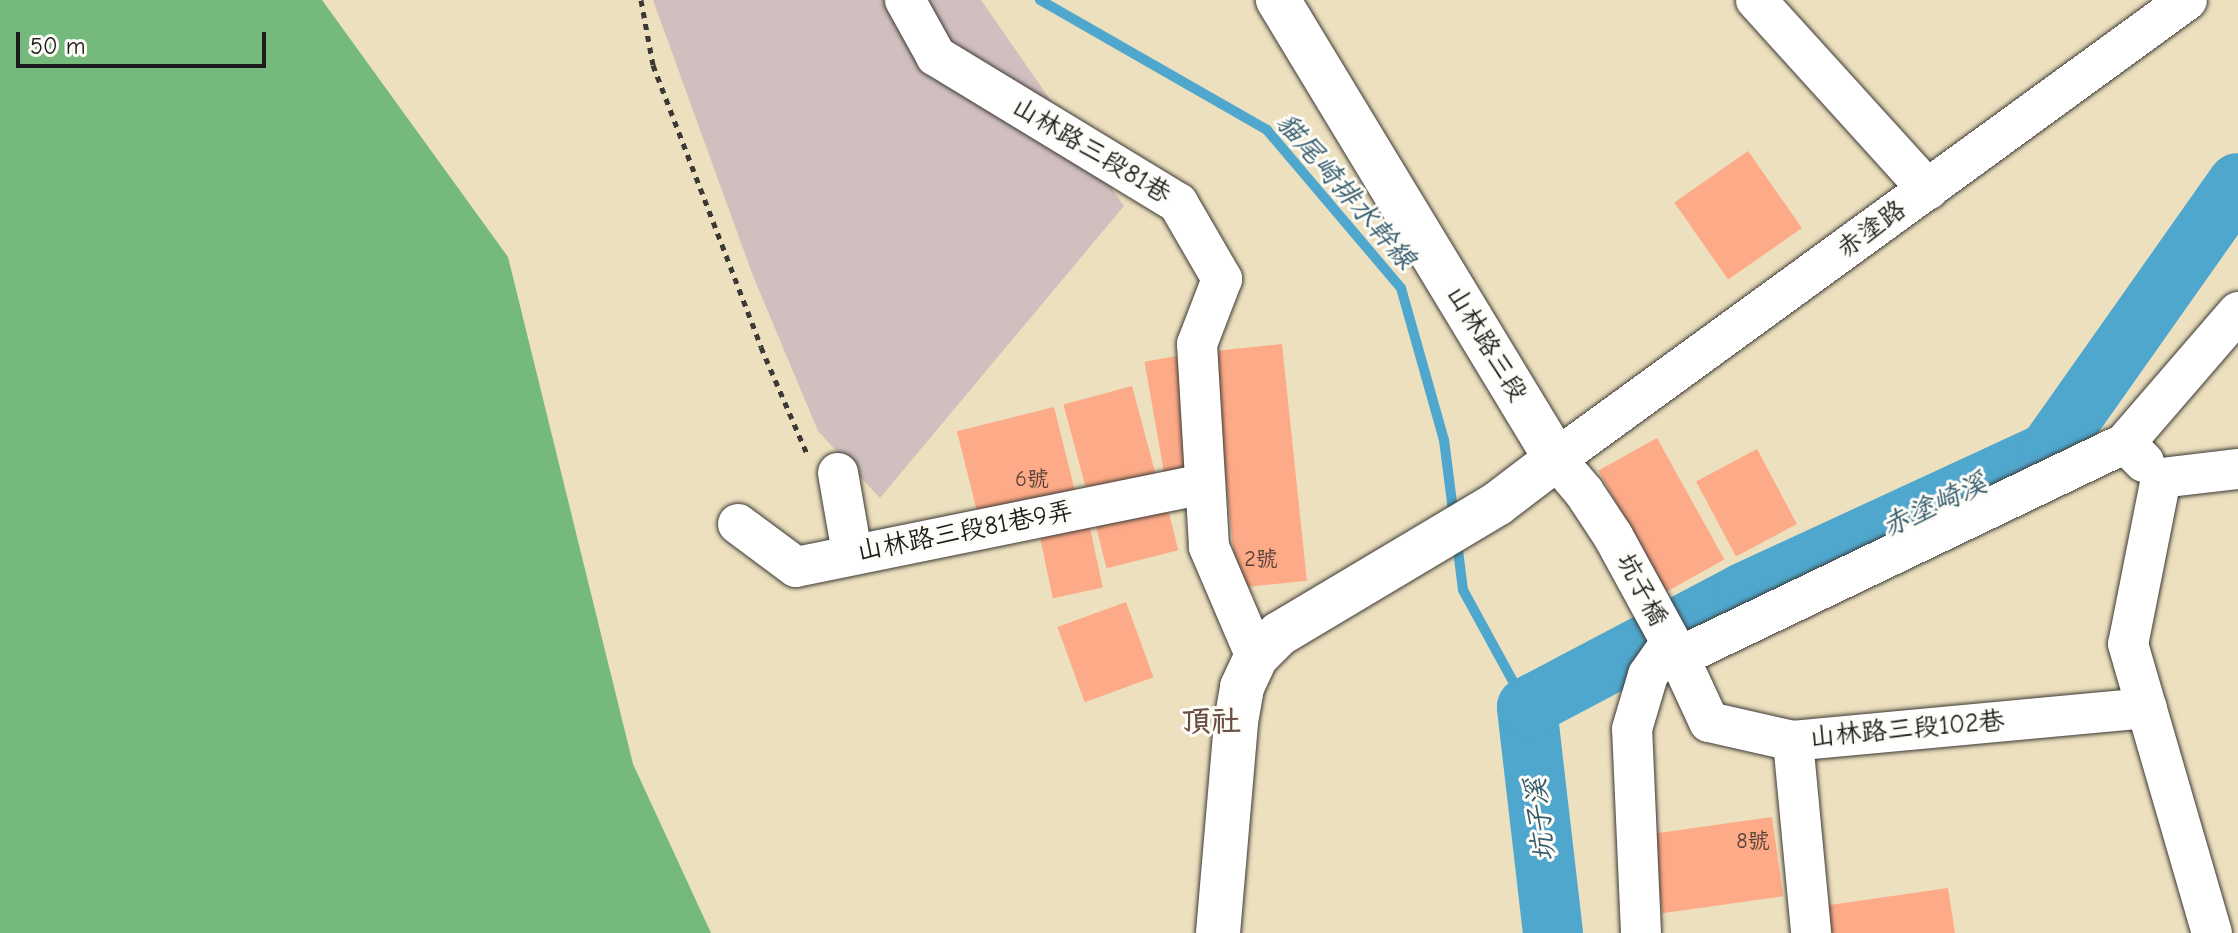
<!DOCTYPE html>
<meta charset="utf-8">
<style>
body{margin:0}
#map{position:relative;width:2238px;height:933px;overflow:hidden;background:#ede0bf;font-family:"Comic Neue","LXGW WenKai TC",sans-serif}
div>[style]{position:absolute}
[style*='--x']{left:calc(var(--x)*1px);top:calc(var(--y)*1px);width:calc(var(--w)*1px);rotate:calc(var(--a)*1deg)}
.industrial>*{inset:0;background:#d1bfbf}
.forest>*{inset:0;background:#75b97d}
.stream>*{height:10px;margin:-5px;padding:0 5px;transform-origin:5px;border-radius:5px;background:#50a7cd}
.river>*{height:60px;margin:-30px;padding:0 30px;transform-origin:30px;border-radius:30px;background:#50a7cd}
.building>*{inset:0;background:#fdaa88;transform-origin:0 0}
.path>*{height:5px;margin-top:-2.5px;transform-origin:0;background:repeating-linear-gradient(90deg,#3b3934 0 6px,transparent 0 12px)}
.roads{filter:drop-shadow(0 0 2px #3b3934) drop-shadow(0 0 2px #3b3934)}
.minor>*{height:40px;margin:-20px;padding:0 20px;transform-origin:20px;border-radius:20px;background:#fff}
.major>*{height:44px;margin:-22px;padding:0 22px;transform-origin:22px;border-radius:22px;background:#fff}
span{translate:-50% -50%;white-space:nowrap;text-align:center;line-height:1.15;-webkit-text-stroke:6px #fdfcf7;paint-order:stroke}
.number-label{font-size:22px;color:#544037}
.number-label span{-webkit-text-stroke-width:0}
.street-label{font-size:26px;color:#1c1c1c}
.water-label{font-size:28px;color:#335b6c;font-style:italic}
.quarter-label{font-size:30px;color:#6b4e42;font-weight:700}
.scale{position:absolute;left:16px;top:32px;width:250px;height:36px;box-sizing:border-box;border:4px solid #1c1c1c;border-top:0;padding-left:10px;font-size:24px;line-height:28px;white-space:nowrap;color:#1c1c1c;-webkit-text-stroke:6px #fdfcf7;paint-order:stroke}
</style>
<div id="map">
<div class="industrial">
<i style="clip-path:polygon(653px 0,981px 0,1124px 206px,880px 498px,818px 431px,753px 276px)"></i>
</div>
<div class="forest">
<i style="clip-path:polygon(0 0,322px 0,508px 257px,633px 764px,711px 933px,0 933px)"></i>
</div>
<div class="stream">
<i style="--x:1040;--y:0;--w:262;--a:29.8"></i>
<i style="--x:1267;--y:130;--w:207;--a:49.7"></i>
<i style="--x:1401;--y:288;--w:158;--a:74.2"></i>
<i style="--x:1444;--y:440;--w:79;--a:82.7"></i>
<i style="--x:1457;--y:542;--w:48;--a:82.9"></i>
<i style="--x:1463;--y:590;--w:133;--a:61.3"></i>
</div>
<div class="river">
<i style="--x:1553;--y:933;--w:227;--a:-96.6"></i>
<i style="--x:1527;--y:707;--w:244;--a:-27.8"></i>
<i style="--x:1743;--y:593;--w:336;--a:-24.8"></i>
<i style="--x:2048;--y:452;--w:329;--a:-54.8"></i>
</div>
<div class="building">
<i style="left:1748px;top:151px;width:94px;height:90px;rotate:55deg"></i>
<i style="left:1282px;top:344px;width:238px;height:70px;rotate:84deg"></i>
<i style="left:1177px;top:356px;width:114px;height:33px;rotate:80deg"></i>
<i style="left:1132px;top:386px;width:98px;height:71px;rotate:75deg"></i>
<i style="left:1054px;top:407px;width:87px;height:100px;rotate:76deg"></i>
<i style="left:1657px;top:438px;width:139px;height:67px;rotate:61deg"></i>
<i style="left:1757px;top:449px;width:85px;height:69px;rotate:62deg"></i>
<i style="left:1165px;top:497px;width:55px;height:74px;rotate:76deg"></i>
<i style="left:1089px;top:523px;width:66px;height:51px;rotate:78deg"></i>
<i style="left:1126px;top:602px;width:80px;height:73px;rotate:70deg"></i>
<i style="left:1772px;top:817px;width:80px;height:122px;rotate:82deg"></i>
<i style="clip-path:polygon(1948px 888px,1955px 933px,1827px 933px,1823px 906px)"></i>
</div>
<div class="path">
<i style="--x:641;--y:0;--w:66;--a:79.5"></i>
<i style="--x:653;--y:65;--w:302;--a:69"></i>
<i style="--x:761;--y:347;--w:119;--a:66.7"></i>
</div>
<div class="roads">
<div class="minor">
<i style="--x:905;--y:0;--w:64;--a:61"></i>
<i style="--x:936;--y:56;--w:283;--a:31.3"></i>
<i style="--x:1178;--y:203;--w:88;--a:59.9"></i>
<i style="--x:1222;--y:279;--w:70;--a:111"></i>
<i style="--x:1197;--y:344;--w:203;--a:86.6"></i>
<i style="--x:1209;--y:547;--w:120;--a:66.9"></i>
<i style="--x:1756;--y:0;--w:256;--a:47.8"></i>
<i style="--x:2144;--y:462;--w:27;--a:-135"></i>
<i style="--x:2125;--y:443;--w:173;--a:-49.2"></i>
<i style="--x:838;--y:473;--w:81;--a:80.1"></i>
<i style="--x:2161;--y:478;--w:169;--a:101.2"></i>
<i style="--x:2128;--y:644;--w:301;--a:73.8"></i>
<i style="--x:2161;--y:478;--w:78;--a:-6.7"></i>
<i style="--x:738;--y:524;--w:72;--a:36.6"></i>
<i style="--x:796;--y:567;--w:417;--a:-11.5"></i>
<i style="--x:1679;--y:657;--w:495;--a:-25.6"></i>
<i style="--x:2147;--y:708;--w:356;--a:174.7"></i>
<i style="--x:1793;--y:741;--w:86;--a:-167.3"></i>
<i style="--x:1709;--y:722;--w:72;--a:-114.8"></i>
<i style="--x:1679;--y:657;--w:138;--a:-118.6"></i>
<i style="--x:1613;--y:536;--w:53;--a:-123.4"></i>
<i style="--x:1584;--y:492;--w:43;--a:-130.3"></i>
<i style="--x:1556;--y:459;--w:780;--a:-36.03"></i>
<i style="--x:1793;--y:741;--w:193;--a:84.6"></i>
<i style="--x:1641;--y:933;--w:204;--a:-92.5"></i>
<i style="--x:1632;--y:729;--w:56;--a:-73.5"></i>
<i style="--x:1648;--y:675;--w:38;--a:-55"></i>
</div>
<div class="major">
<i style="--x:1218;--y:933;--w:212;--a:-85.1"></i>
<i style="--x:1236;--y:722;--w:36;--a:-80"></i>
<i style="--x:1242;--y:687;--w:33;--a:-65"></i>
<i style="--x:1256;--y:657;--w:33;--a:-45"></i>
<i style="--x:1279;--y:634;--w:254;--a:-30.8"></i>
<i style="--x:1497;--y:504;--w:74;--a:-37.3"></i>
<i style="--x:1556;--y:459;--w:537;--a:-121.2"></i>
</div>
</div>
<div class="number-label">
<span style="left:1032px;top:480px">6號</span>
<span style="left:1261px;top:560px">2號</span>
<span style="left:1753px;top:842px">8號</span>
</div>
<div class="street-label">
<span style="left:1091px;top:151px;rotate:31deg">山林路三段81巷</span>
<span style="left:1872px;top:230px;rotate:-36deg">赤塗路</span>
<span style="left:1486px;top:344px;rotate:59deg">山林路三段</span>
<span style="left:965px;top:532px;rotate:-11deg">山林路三段81巷9弄</span>
<span style="left:1641px;top:590px;rotate:62deg">坑子橋</span>
<span style="left:1907px;top:730px;rotate:-5deg">山林路三段102巷</span>
</div>
<div class="water-label">
<span style="left:1346px;top:191px;rotate:49deg">貓尾崎排水幹線</span>
<span style="left:1934px;top:505px;rotate:-25deg">赤塗崎溪</span>
<span style="left:1540px;top:820px;rotate:-97deg">坑子溪</span>
</div>
<div class="quarter-label">
<span style="left:1211px;top:722px">頂社</span>
</div>
<div class="scale">50 m</div>
</div>
